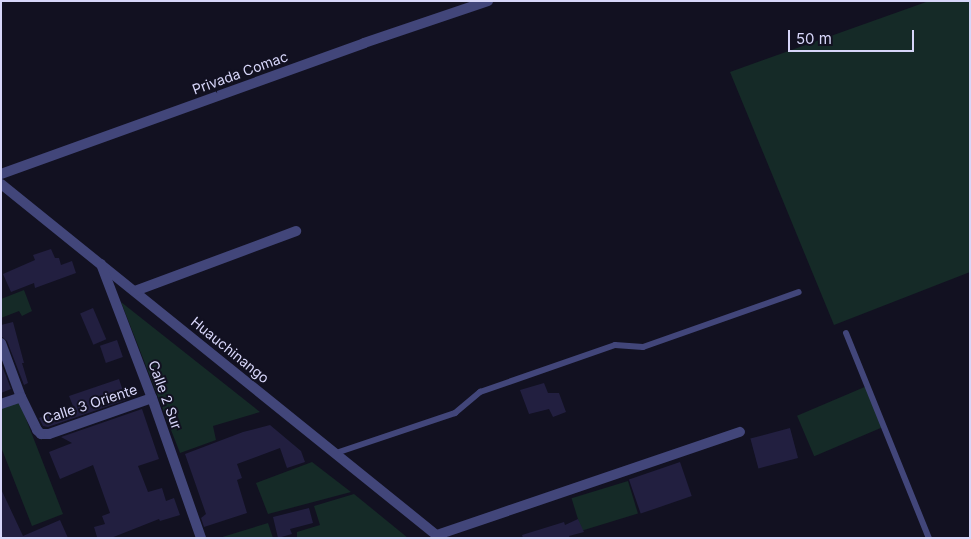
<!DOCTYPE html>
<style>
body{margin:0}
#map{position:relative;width:971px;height:539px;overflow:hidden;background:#121121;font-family:Inter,sans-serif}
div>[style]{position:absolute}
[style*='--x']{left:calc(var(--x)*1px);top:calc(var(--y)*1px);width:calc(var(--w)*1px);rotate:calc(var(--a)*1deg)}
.green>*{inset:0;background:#152a27;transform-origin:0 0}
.building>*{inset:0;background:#221f40;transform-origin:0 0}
.lane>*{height:6px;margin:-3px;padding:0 3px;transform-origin:3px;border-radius:3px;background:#42467a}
.street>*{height:10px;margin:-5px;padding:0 5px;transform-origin:5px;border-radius:5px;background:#42467a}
span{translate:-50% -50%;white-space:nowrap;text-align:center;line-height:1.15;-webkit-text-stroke:4px #121121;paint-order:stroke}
.street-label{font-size:14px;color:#d7d6f9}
.frame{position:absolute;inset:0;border:2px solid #d7d6f9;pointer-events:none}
.scale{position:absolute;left:788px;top:30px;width:126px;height:22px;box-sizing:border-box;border:2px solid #d7d6f9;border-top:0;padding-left:6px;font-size:15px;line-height:18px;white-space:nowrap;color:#d7d6f9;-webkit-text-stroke:4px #121121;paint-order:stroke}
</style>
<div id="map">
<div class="green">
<i style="clip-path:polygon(929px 1px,970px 1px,970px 272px,834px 325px,730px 72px)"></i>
<i style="clip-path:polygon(24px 290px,32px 311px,22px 316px,19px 311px,1px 318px,1px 299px)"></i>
<i style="clip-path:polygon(121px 302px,260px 412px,213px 426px,216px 440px,180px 453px)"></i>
<i style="left:867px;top:386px;width:44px;height:76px;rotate:67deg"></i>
<i style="clip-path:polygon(19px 401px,63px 514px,32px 526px,1px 447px,1px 409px)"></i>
<i style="clip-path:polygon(312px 462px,351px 492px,268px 514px,256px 483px)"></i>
<i style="left:628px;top:481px;width:34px;height:59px;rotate:73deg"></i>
<i style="clip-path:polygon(354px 494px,408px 538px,297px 538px,297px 532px,320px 525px,314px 506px)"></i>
<i style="clip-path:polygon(268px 523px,273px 538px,219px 538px)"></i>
</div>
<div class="building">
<i style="clip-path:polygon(51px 249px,55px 258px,59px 258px,61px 265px,72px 261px,76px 273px,35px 288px,34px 283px,11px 292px,3px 274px,35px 260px,33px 255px)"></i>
<i style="left:93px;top:308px;width:34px;height:14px;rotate:67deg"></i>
<i style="clip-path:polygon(13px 322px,24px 363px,22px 363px,28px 383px,24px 385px,7px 341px,1px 336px,1px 325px)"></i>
<i style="left:117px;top:340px;width:18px;height:18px;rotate:71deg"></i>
<i style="clip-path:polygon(1px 363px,11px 389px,1px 393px)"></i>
<i style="clip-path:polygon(119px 379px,126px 400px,48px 427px,43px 426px,39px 418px,73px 406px,69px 396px)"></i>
<i style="clip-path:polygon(544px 383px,548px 393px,559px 393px,566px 412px,553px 417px,549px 409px,529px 414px,520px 390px)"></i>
<i style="clip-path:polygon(142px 409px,159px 459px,138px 466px,148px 492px,162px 488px,166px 501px,174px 498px,180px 515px,160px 521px,159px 519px,111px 538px,97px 537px,94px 527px,105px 524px,102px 516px,110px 513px,93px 465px,60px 479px,49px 452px,72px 443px,61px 437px)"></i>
<i style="clip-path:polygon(270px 425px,301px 451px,305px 462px,287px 468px,280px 448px,237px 464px,242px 478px,237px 480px,247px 513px,204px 527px,201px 518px,206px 514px,185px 454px,243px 432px)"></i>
<i style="left:790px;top:428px;width:31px;height:41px;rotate:75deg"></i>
<i style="left:680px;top:462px;width:36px;height:54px;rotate:71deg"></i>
<i style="clip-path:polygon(1px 489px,23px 536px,60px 520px,68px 538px,1px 538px)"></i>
<i style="clip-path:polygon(309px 508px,313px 523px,290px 529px,292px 534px,278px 538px,273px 517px)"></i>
<i style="clip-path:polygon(578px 519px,584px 532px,569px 536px,570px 538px,523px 538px,522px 535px,564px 522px,565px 525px)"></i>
</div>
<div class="lane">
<i style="--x:846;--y:333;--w:221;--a:68"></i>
<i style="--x:336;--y:453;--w:126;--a:-18.6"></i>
<i style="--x:455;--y:413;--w:33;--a:-40"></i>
<i style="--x:480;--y:392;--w:143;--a:-19.2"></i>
<i style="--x:615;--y:345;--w:28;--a:4"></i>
<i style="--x:643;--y:347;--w:165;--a:-19.4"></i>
</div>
<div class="street">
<i style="--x:1;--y:174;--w:386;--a:-19.8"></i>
<i style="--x:364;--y:43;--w:131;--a:-18.7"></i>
<i style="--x:1;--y:184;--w:564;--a:38.88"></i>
<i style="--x:101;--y:264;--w:143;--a:69.2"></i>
<i style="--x:152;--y:398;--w:148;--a:70.7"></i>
<i style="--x:135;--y:291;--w:172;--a:-20.4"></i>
<i style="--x:1;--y:343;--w:58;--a:69.7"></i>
<i style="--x:21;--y:397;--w:37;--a:64"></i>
<i style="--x:37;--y:430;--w:6;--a:45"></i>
<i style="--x:41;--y:434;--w:8;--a:0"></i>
<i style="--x:49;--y:434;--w:109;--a:-19.3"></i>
<i style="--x:1;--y:404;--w:21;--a:-19"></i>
<i style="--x:437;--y:535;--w:320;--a:-18.8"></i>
</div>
<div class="street-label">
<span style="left:240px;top:73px;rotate:-20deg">Privada Comac</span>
<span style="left:230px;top:350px;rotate:39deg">Huauchinango</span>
<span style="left:165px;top:395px;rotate:70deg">Calle 2 Sur</span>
<span style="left:90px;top:404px;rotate:-18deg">Calle 3 Oriente</span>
</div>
<div class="frame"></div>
<div class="scale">50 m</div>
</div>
